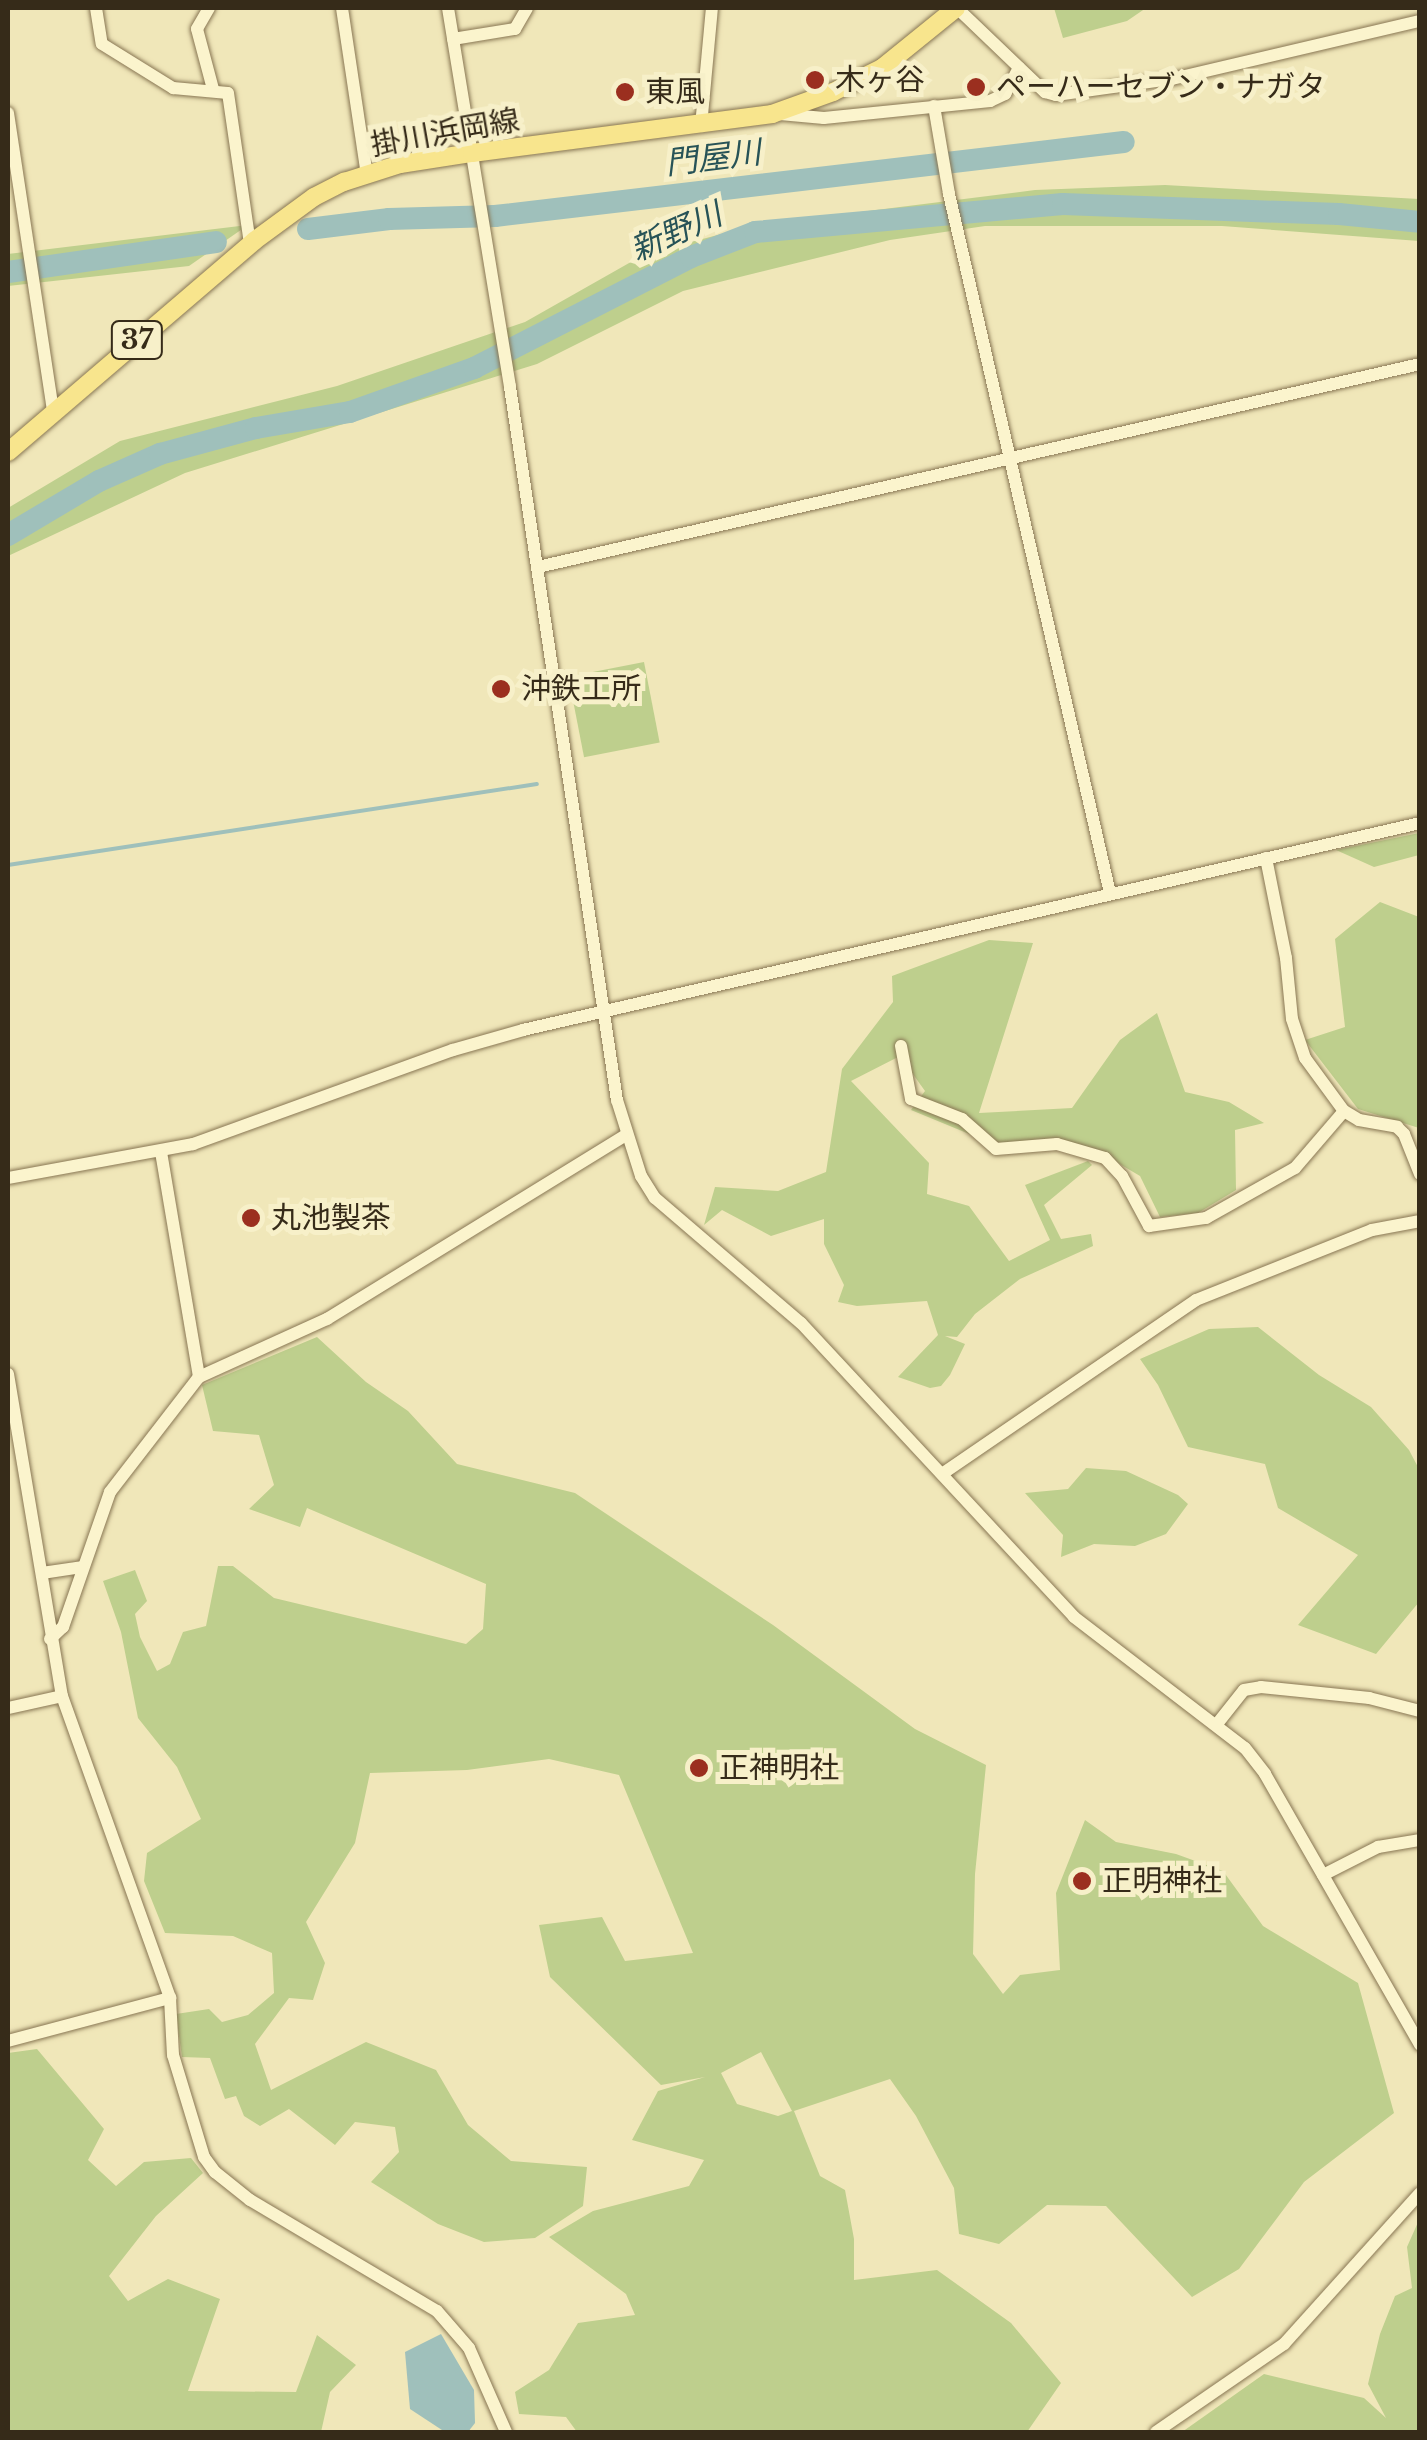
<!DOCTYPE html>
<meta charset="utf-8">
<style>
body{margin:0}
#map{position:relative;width:1427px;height:2440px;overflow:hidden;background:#f0e7b9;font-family:"Libre Baskerville","Noto Sans JP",serif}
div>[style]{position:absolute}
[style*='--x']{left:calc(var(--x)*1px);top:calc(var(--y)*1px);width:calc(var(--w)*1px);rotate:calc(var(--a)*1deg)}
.green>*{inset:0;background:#becf8d;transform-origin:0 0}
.water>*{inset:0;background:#9fc0bb}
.stream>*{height:4px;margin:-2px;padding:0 2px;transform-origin:2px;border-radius:2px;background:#9fc0bb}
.river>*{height:22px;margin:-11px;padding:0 11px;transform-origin:11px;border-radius:11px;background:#9fc0bb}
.roads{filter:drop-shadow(0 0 2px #887653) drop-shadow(0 0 2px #887653)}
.minor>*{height:12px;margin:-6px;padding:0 6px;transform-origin:6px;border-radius:6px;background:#fbf4cd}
.major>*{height:18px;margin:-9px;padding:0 9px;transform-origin:9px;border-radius:9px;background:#f8e58d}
.dots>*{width:28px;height:28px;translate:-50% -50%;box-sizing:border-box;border:5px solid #f7f0c9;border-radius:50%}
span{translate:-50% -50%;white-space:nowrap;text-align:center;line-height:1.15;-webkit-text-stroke:10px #f7f0c9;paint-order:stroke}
.shield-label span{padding:2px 8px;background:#f7f0c9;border:2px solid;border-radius:8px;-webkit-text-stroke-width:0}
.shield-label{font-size:28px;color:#362b19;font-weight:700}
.poi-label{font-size:30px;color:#362b19}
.left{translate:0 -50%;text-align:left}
.street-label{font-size:30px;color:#362b19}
.water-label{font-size:32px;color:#275357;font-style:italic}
.frame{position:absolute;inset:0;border:10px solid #362b19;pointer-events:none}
</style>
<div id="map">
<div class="green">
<i style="clip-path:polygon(1054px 8px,1146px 8px,1127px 21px,1063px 38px)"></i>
<i style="clip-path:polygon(1165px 185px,1419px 199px,1419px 241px,1222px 226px,985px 226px,890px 240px,683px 291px,537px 364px,185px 473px,8px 556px,8px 508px,120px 441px,337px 386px,525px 322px,645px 254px,756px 225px,1035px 190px)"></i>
<i style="clip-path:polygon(248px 225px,189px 266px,8px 286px,8px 254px)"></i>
<i style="left:644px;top:662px;width:82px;height:77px;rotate:79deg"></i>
<i style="clip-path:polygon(1419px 833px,1419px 855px,1374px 867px,1336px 850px)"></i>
<i style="clip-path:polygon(1380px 902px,1419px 917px,1419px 1128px,1358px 1109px,1305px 1040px,1345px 1027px,1335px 939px)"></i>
<i style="clip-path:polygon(989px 940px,1033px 943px,979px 1113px,1072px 1108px,1120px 1040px,1157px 1013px,1185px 1092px,1229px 1102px,1264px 1123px,1235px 1130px,1236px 1190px,1198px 1213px,1160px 1217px,1140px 1176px,1101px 1153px,1075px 1145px,1013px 1152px,911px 1110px,925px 1091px,900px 1056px,851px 1081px,929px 1163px,927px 1194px,969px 1206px,1009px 1261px,1050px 1240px,1025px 1185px,1088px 1161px,1092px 1165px,1044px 1205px,1061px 1239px,1091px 1234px,1093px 1246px,1020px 1279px,975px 1314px,957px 1337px,945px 1336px,965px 1344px,950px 1375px,941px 1386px,930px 1388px,898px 1377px,938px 1335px,927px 1301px,857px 1306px,838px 1302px,844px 1285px,824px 1244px,824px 1219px,771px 1236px,722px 1210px,704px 1225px,715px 1187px,778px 1191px,826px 1172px,842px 1069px,893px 1002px,892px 976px)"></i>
<i style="clip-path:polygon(1258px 1327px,1319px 1375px,1371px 1407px,1409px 1450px,1419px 1469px,1419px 1602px,1376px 1654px,1298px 1625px,1358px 1555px,1278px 1508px,1265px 1464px,1188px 1447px,1158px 1385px,1140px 1359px,1209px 1329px)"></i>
<i style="clip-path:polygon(evenodd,317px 1337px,366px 1382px,408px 1411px,457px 1464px,575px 1493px,773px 1625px,915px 1729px,986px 1765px,975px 1874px,973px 1954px,1003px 1994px,1020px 1975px,1060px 1970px,1056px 1893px,1085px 1820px,1116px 1842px,1176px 1854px,1223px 1871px,1263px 1926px,1358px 1983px,1394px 2113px,1304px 2182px,1239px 2269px,1192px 2297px,1106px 2206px,1047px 2205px,999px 2244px,959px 2234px,954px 2188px,916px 2116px,890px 2079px,794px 2111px,820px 2176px,845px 2190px,854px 2239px,854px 2280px,937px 2270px,1011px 2323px,1061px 2383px,1027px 2432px,577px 2432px,566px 2417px,519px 2414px,515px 2392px,549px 2370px,578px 2323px,635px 2315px,626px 2294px,549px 2237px,593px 2211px,689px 2186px,704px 2160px,632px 2140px,658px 2091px,705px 2077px,661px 2085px,550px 1977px,539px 1925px,602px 1917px,625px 1961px,693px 1953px,619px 1775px,549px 1759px,467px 1770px,370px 1773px,355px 1843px,306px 1922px,325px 1963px,313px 2000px,289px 1998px,255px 2044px,271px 2090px,366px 2042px,436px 2070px,468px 2125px,511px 2161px,587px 2167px,583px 2206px,535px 2238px,484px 2242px,438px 2224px,371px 2182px,399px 2152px,395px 2127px,355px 2122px,335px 2145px,289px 2109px,260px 2126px,244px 2116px,236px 2096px,225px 2099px,210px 2058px,182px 2057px,176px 2014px,209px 2009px,222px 2022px,248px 2015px,274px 1993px,272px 1953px,233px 1936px,165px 1933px,144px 1881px,147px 1853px,201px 1819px,177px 1767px,138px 1718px,121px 1632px,103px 1581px,135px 1570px,147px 1601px,135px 1614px,140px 1637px,157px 1671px,170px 1664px,183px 1632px,206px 1626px,218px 1566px,233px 1566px,274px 1598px,466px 1644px,483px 1629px,486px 1584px,307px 1508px,300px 1527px,249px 1509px,274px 1485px,259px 1435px,213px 1431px,202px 1385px,317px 1337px,761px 2052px,792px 2111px,778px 2116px,737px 2104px,721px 2073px,761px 2052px)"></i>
<i style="clip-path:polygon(1086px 1468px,1126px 1471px,1178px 1495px,1188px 1504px,1166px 1534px,1135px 1546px,1094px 1544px,1061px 1557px,1063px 1535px,1025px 1493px,1068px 1489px)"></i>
<i style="clip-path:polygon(37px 2049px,104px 2129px,88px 2160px,116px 2186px,144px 2162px,191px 2158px,203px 2173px,156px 2216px,109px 2276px,128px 2301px,168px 2279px,220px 2299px,188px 2391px,296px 2392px,317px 2335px,356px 2365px,330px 2392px,321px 2432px,8px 2432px,8px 2053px)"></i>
<i style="clip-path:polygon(1419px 2220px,1419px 2432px,1182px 2432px,1264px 2374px,1364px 2398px,1386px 2418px,1368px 2384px,1380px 2334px,1395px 2296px,1412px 2288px,1407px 2247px)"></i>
</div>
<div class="water">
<i style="clip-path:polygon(441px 2334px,474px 2390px,475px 2423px,468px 2432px,445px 2432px,410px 2409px,405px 2352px)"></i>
</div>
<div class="stream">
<i style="--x:8;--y:865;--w:535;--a:-8.71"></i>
</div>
<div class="river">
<i style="--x:308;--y:229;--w:82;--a:-7"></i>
<i style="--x:389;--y:219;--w:106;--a:-1.6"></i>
<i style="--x:495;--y:216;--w:633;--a:-6.71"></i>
<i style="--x:8;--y:272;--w:210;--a:-8.2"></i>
<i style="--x:8;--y:535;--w:106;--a:-30.7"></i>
<i style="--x:99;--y:481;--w:67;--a:-23.9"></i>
<i style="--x:160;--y:454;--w:99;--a:-15.2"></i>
<i style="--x:256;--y:428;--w:95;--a:-9.7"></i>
<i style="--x:350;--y:412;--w:132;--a:-19.5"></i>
<i style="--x:474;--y:368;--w:244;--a:-27.1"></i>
<i style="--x:691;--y:257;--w:69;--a:-21.3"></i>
<i style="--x:755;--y:232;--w:309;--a:-5.2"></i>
<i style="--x:1063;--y:204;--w:276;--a:2.1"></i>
<i style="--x:1339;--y:214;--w:81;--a:5.6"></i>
</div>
<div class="roads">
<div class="minor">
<i style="--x:96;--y:8;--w:36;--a:81"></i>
<i style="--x:102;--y:44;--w:84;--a:31.8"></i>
<i style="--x:173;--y:88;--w:55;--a:5.2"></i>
<i style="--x:228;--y:93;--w:153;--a:81.7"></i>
<i style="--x:209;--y:8;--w:24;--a:120"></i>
<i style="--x:197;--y:29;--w:62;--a:75.1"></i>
<i style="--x:342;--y:8;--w:169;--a:81.5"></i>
<i style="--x:448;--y:8;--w:384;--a:80.7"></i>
<i style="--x:510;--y:387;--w:721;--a:81.47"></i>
<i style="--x:617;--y:1100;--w:80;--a:72.5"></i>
<i style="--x:641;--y:1176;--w:26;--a:58"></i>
<i style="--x:655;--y:1198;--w:192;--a:40.6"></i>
<i style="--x:801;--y:1323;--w:401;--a:47.1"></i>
<i style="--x:1074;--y:1617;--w:215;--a:37.5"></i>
<i style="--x:1245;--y:1748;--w:33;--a:52"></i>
<i style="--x:1265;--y:1774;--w:312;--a:60.2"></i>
<i style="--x:957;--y:8;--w:122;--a:43.7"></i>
<i style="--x:1045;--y:92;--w:11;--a:15"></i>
<i style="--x:1056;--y:95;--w:117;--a:-7.9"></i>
<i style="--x:1172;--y:79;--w:255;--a:-13.2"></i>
<i style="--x:453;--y:39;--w:63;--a:-9.2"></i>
<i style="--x:515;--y:29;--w:24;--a:-60"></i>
<i style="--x:934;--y:106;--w:89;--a:80.3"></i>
<i style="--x:949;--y:194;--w:717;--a:77.03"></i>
<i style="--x:8;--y:113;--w:300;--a:81.4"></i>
<i style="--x:780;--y:114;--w:44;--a:5.2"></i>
<i style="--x:824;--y:118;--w:167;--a:-5.8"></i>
<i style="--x:990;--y:101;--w:17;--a:-25"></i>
<i style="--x:1005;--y:94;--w:30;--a:-62"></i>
<i style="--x:701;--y:126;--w:119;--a:-84.7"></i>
<i style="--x:538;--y:567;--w:905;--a:-12.96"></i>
<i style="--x:1266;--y:858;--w:102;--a:78.7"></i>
<i style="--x:1286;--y:958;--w:61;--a:84.4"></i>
<i style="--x:1292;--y:1019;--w:41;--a:71.6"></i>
<i style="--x:1305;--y:1058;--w:66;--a:53.7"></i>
<i style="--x:1344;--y:1111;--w:17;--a:31"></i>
<i style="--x:1359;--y:1120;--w:39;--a:10"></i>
<i style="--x:1397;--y:1127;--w:10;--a:45"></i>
<i style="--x:1404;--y:1134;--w:43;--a:68.2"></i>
<i style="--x:901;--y:1046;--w:54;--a:79.3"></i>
<i style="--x:911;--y:1099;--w:55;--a:21.4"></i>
<i style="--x:962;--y:1119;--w:45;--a:41.4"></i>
<i style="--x:996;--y:1149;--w:61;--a:-4.7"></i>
<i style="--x:1057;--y:1144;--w:50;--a:16.3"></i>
<i style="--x:1105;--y:1158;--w:25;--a:47"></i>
<i style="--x:1122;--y:1176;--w:57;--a:61.6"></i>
<i style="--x:1149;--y:1226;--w:58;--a:-8"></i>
<i style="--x:1206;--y:1218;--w:102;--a:-29.3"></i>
<i style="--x:1295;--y:1168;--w:75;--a:-49.3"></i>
<i style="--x:161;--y:1152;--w:228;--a:80.4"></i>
<i style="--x:8;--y:1178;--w:188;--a:-10.4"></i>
<i style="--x:193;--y:1144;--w:276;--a:-19.9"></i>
<i style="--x:453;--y:1050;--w:73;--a:-15.9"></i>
<i style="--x:523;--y:1030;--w:921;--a:-12.99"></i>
<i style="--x:8;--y:1374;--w:326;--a:80.5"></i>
<i style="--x:62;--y:1696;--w:321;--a:70.3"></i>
<i style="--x:170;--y:1998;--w:57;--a:87"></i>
<i style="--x:173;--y:2055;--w:107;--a:73.1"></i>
<i style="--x:204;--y:2157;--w:19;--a:54"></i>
<i style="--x:215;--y:2172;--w:45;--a:38.7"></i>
<i style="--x:250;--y:2200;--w:217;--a:30.7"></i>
<i style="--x:437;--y:2311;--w:49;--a:49.1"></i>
<i style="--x:469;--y:2348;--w:92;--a:66.2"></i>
<i style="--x:942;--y:1474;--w:308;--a:-34.4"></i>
<i style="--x:1196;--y:1300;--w:189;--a:-21.7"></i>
<i style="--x:1372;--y:1230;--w:49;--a:-10.6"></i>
<i style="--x:42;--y:1573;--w:40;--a:-8.5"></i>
<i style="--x:50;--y:1639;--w:18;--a:-43"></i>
<i style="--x:63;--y:1627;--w:143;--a:-70.8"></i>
<i style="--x:110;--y:1492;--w:145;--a:-52.3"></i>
<i style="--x:199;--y:1377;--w:141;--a:-24.4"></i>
<i style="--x:327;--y:1319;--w:349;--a:-31.6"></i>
<i style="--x:8;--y:1708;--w:55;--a:-12.5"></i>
<i style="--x:1217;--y:1724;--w:43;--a:-51.5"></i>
<i style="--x:1244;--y:1690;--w:17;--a:-10"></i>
<i style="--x:1261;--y:1687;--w:109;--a:5.8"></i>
<i style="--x:1369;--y:1698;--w:53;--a:14.3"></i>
<i style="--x:1323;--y:1875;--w:62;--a:-27"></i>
<i style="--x:1378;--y:1847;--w:43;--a:-9.5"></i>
<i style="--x:8;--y:2041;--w:168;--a:-14.9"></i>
<i style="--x:1156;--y:2432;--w:155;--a:-34.5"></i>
<i style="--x:1284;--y:2344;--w:203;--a:-48"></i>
</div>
<div class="major">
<i style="--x:8;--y:452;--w:324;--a:-40.6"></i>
<i style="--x:254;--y:241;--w:74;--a:-36.3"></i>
<i style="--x:314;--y:197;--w:34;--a:-27"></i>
<i style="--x:344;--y:182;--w:59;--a:-17.8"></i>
<i style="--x:400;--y:164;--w:73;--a:-8.7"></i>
<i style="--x:472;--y:153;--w:303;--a:-7.4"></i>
<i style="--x:772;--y:114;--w:65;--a:-19.8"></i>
<i style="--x:833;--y:92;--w:55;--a:-26.1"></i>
<i style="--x:882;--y:68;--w:95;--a:-39"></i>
</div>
</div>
<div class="dots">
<i style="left:815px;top:80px;background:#9b2f1f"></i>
<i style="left:976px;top:87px;background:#9b2f1f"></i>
<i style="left:625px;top:92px;background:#9b2f1f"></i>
<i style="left:501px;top:689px;background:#9b2f1f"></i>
<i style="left:251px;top:1218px;background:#9b2f1f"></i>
<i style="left:699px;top:1768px;background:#9b2f1f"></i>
<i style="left:1082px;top:1881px;background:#9b2f1f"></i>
</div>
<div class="shield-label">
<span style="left:137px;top:340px">37</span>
</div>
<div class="poi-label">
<span class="left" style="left:835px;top:80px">木ヶ谷</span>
<span class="left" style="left:996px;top:87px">ペーハーセブン・ナガタ</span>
<span class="left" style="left:645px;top:92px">東風</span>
<span class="left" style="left:521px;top:689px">沖鉄工所</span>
<span class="left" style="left:271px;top:1218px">丸池製茶</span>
<span class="left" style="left:719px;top:1768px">正神明社</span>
<span class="left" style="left:1102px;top:1881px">正明神社</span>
</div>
<div class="street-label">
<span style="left:445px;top:133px;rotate:-10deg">掛川浜岡線</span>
</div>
<div class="water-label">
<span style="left:713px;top:158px;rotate:-7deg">門屋川</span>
<span style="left:676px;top:232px;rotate:-24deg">新野川</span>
</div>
<div class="frame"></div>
</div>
